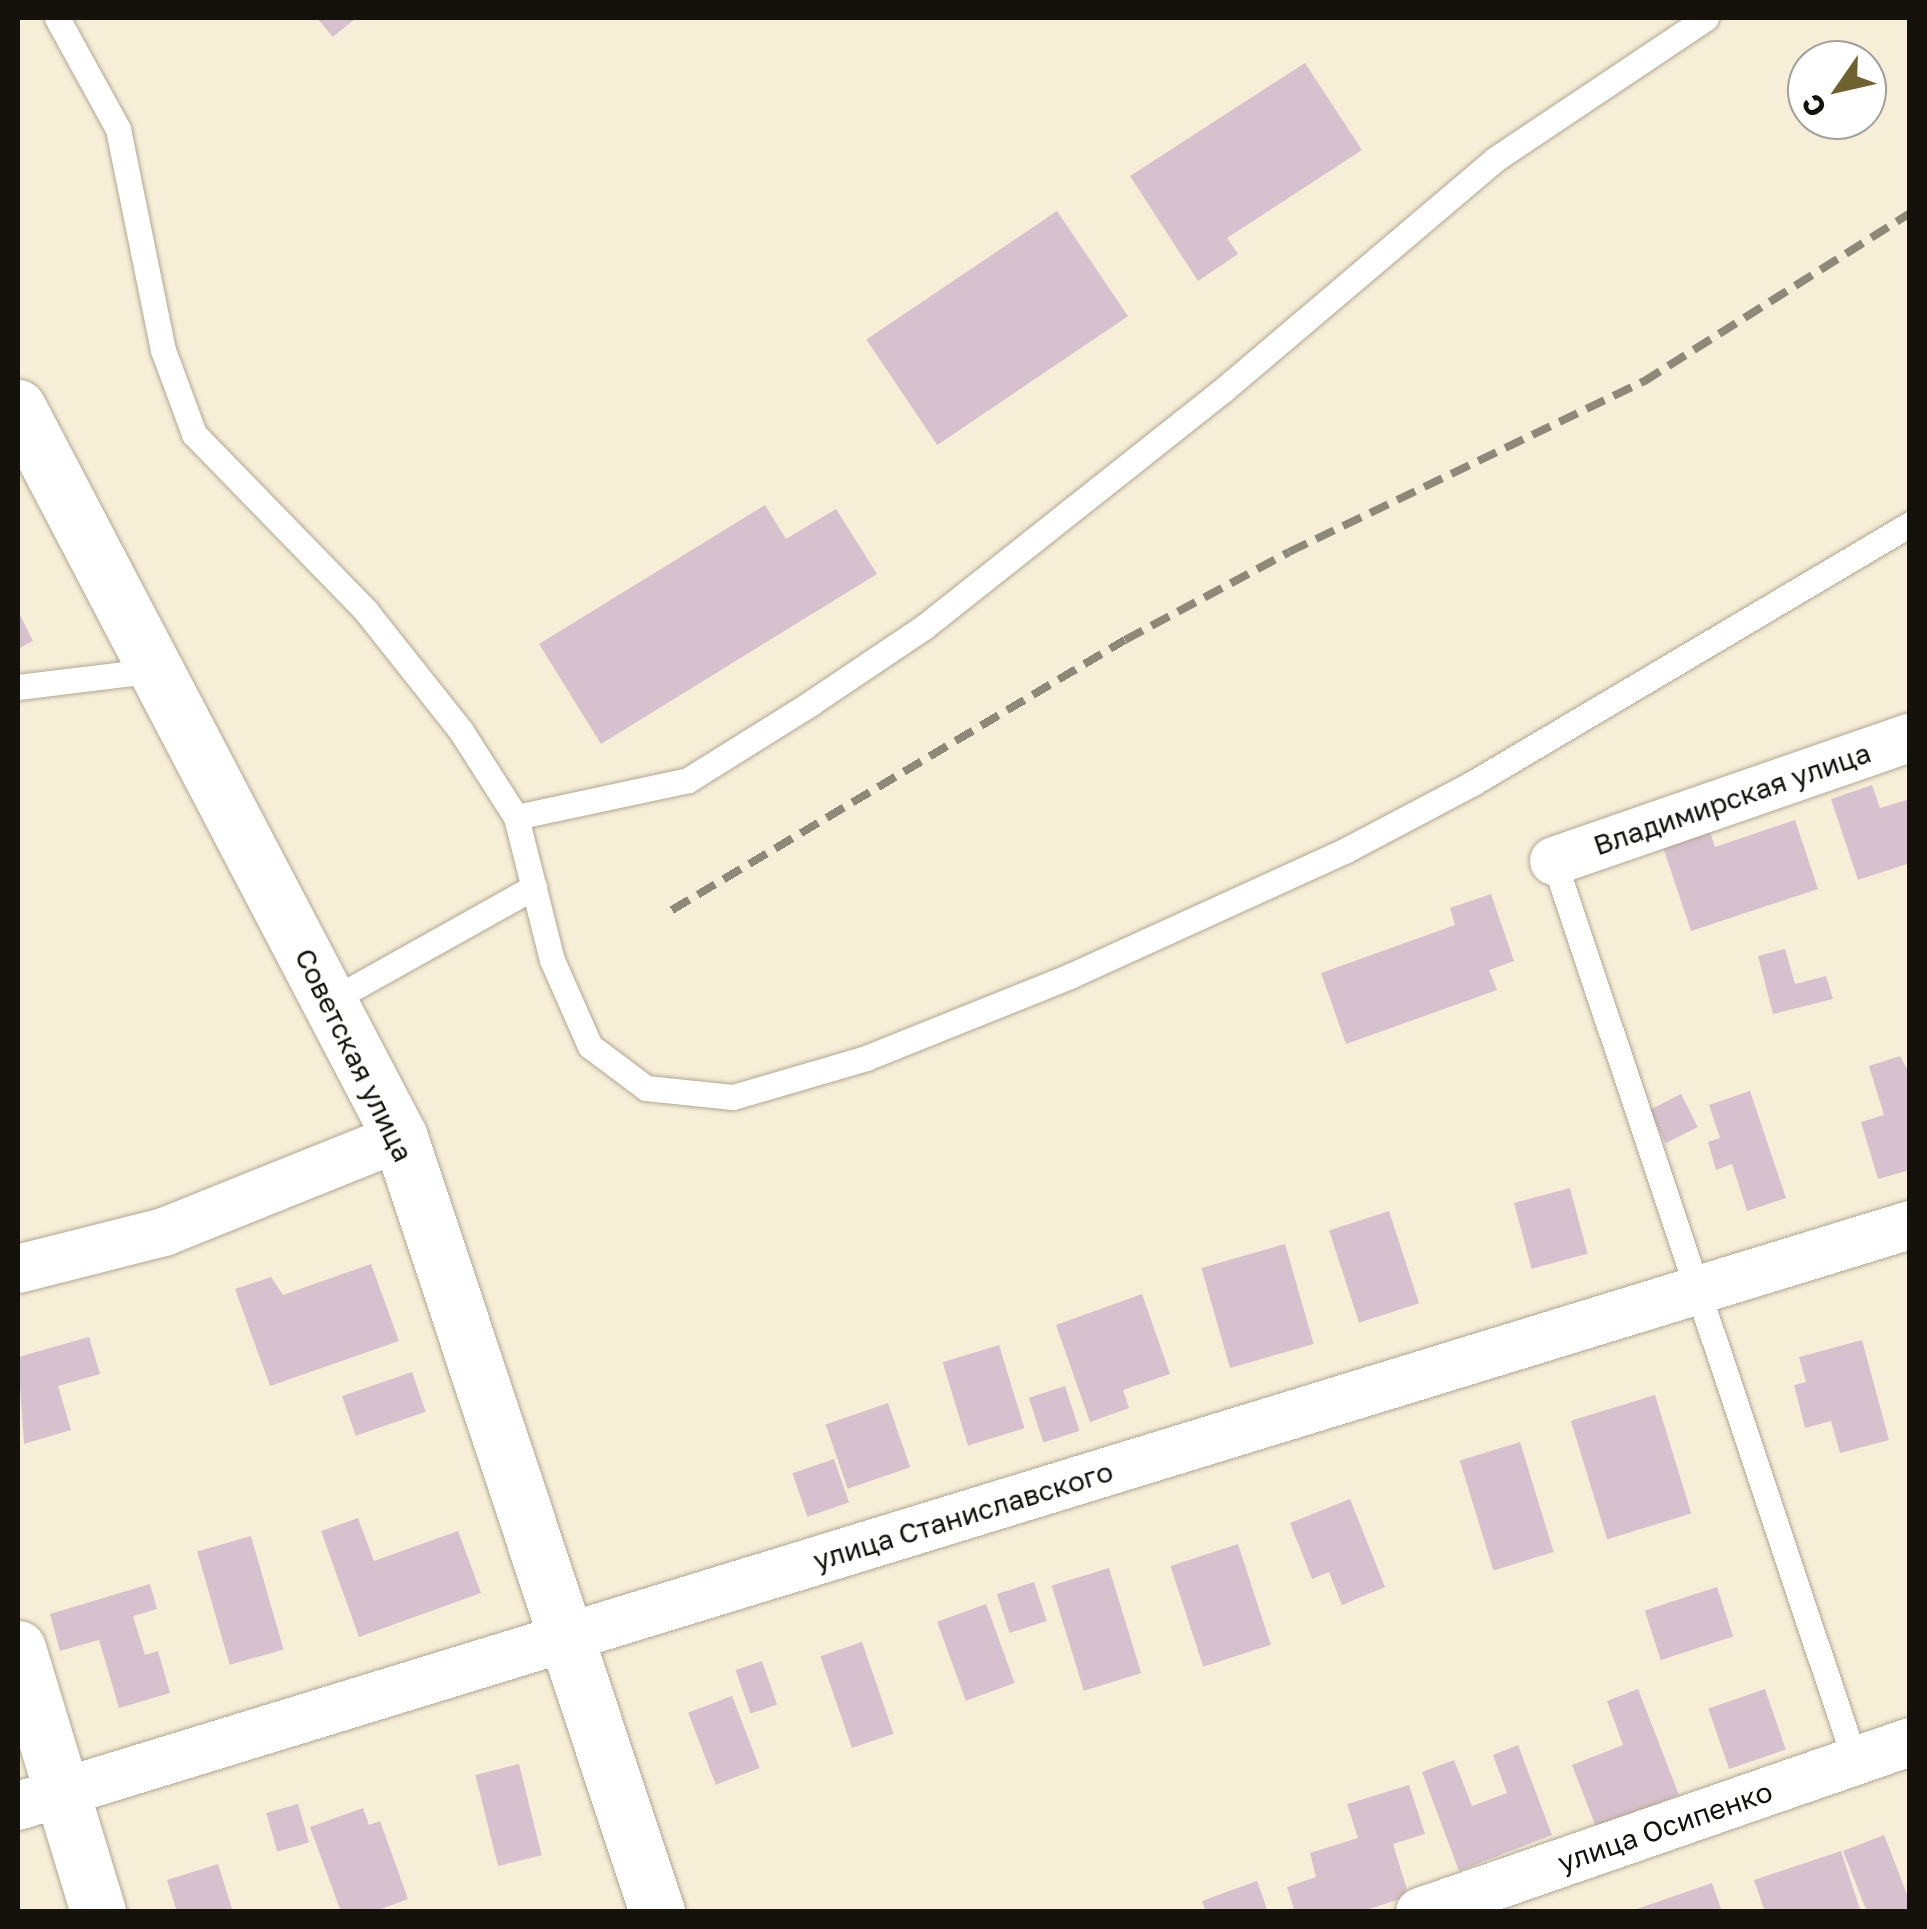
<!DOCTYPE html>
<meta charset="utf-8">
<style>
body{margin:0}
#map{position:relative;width:1927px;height:1929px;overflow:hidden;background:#f7eed8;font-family:"Golos Text",sans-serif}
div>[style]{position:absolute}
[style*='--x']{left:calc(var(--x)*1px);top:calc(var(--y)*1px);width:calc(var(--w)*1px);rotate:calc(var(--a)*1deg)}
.building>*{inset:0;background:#d8c1ce;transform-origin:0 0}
.roads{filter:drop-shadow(0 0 2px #b0a892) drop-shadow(0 0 2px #b0a892)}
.lane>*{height:25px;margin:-12.5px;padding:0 12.5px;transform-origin:12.5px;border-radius:12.5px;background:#fff}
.street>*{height:48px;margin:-24px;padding:0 24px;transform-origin:24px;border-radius:24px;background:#fff}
.primary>*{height:55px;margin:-27.5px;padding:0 27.5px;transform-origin:27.5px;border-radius:27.5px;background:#fff}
.rail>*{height:8px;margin-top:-4px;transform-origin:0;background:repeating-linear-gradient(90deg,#8e8879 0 20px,transparent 0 30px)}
span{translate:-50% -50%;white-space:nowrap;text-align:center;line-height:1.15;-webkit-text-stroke:8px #fff;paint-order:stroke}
.street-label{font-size:28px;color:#15120b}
.frame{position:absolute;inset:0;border:20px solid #15120b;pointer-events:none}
.north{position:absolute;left:1787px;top:40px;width:100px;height:100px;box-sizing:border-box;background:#fff;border:2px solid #a1a09d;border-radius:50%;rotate:236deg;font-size:28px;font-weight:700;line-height:40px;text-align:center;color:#15120b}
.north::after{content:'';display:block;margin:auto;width:35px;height:45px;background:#6f622f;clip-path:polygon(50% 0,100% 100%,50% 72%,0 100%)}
</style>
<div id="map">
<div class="building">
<i style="clip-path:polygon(317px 18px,356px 18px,333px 37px)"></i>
<i style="clip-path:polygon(1305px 63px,1362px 150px,1227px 238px,1238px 254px,1198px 281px,1130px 176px)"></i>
<i style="left:1057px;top:211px;width:127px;height:230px;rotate:56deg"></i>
<i style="clip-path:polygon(765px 505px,786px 539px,836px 509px,877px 574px,601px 744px,539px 644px)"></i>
<i style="clip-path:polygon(18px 611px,33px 641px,18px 649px)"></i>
<i style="clip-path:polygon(1872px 785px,1880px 808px,1910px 799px,1910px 863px,1858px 880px,1831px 799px)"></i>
<i style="clip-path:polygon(1795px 820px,1818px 889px,1691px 931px,1661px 841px,1708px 826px,1715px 847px)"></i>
<i style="clip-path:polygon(1491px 894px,1514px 961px,1489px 970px,1497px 990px,1346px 1044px,1321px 973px,1455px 925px,1450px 908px)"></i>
<i style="clip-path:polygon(1785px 949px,1795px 984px,1826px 976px,1833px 999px,1773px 1014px,1758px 956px)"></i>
<i style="clip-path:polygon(1900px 1056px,1910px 1074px,1910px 1170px,1878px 1179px,1861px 1122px,1884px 1115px,1869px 1066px)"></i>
<i style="clip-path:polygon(1750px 1091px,1786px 1198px,1747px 1211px,1732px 1164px,1716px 1170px,1708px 1142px,1720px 1138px,1709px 1105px)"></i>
<i style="left:1681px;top:1094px;width:37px;height:36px;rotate:63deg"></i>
<i style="left:1570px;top:1188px;width:68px;height:58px;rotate:75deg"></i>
<i style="left:1389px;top:1211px;width:97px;height:63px;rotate:72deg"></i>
<i style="left:1285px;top:1244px;width:104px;height:87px;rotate:74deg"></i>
<i style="clip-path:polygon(371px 1264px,399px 1341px,270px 1386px,235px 1289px,271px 1277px,283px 1295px)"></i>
<i style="clip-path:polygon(1142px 1294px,1170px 1374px,1123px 1390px,1129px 1408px,1090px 1422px,1056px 1325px)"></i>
<i style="clip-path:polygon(89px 1337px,100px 1374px,58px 1386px,71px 1430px,24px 1444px,18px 1357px)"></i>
<i style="clip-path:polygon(1862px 1340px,1889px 1440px,1840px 1453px,1831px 1421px,1805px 1428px,1794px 1385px,1806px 1382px,1799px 1357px)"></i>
<i style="left:999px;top:1345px;width:87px;height:59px;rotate:73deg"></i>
<i style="left:412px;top:1372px;width:42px;height:74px;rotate:71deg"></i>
<i style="left:1065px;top:1386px;width:47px;height:38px;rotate:72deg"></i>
<i style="left:1655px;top:1395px;width:124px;height:88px;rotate:73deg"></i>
<i style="left:888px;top:1403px;width:68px;height:66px;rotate:71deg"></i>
<i style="left:1520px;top:1442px;width:115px;height:63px;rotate:73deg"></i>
<i style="left:834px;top:1459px;width:46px;height:44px;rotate:71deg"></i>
<i style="clip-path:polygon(1350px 1499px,1385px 1587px,1342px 1605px,1329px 1572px,1312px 1579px,1290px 1523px)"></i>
<i style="clip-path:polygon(358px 1518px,374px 1561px,458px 1531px,481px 1593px,359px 1637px,321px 1531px)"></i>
<i style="left:251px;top:1536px;width:118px;height:56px;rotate:74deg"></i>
<i style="left:1238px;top:1544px;width:106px;height:71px;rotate:72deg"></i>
<i style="left:1109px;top:1568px;width:110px;height:60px;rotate:73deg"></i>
<i style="left:1034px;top:1582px;width:41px;height:39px;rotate:72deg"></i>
<i style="clip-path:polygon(150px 1584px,157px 1609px,133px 1616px,145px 1655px,158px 1651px,170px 1693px,119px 1708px,99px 1640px,60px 1651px,50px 1614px)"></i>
<i style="left:1717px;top:1587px;width:52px;height:76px;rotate:72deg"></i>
<i style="left:986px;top:1604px;width:84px;height:52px;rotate:70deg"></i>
<i style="left:862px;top:1642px;width:97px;height:44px;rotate:71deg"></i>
<i style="left:762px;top:1661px;width:46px;height:28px;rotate:71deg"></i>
<i style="clip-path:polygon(1638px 1689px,1679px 1795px,1596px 1827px,1572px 1765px,1623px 1745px,1607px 1701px)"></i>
<i style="left:1765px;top:1689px;width:64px;height:60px;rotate:71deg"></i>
<i style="left:732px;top:1696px;width:77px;height:47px;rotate:69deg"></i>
<i style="clip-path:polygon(1518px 1745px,1552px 1835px,1459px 1871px,1422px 1772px,1454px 1760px,1472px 1806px,1507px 1793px,1493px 1755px)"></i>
<i style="left:519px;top:1764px;width:94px;height:45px;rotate:76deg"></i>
<i style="clip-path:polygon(1409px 1785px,1425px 1834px,1393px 1844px,1409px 1896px,1360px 1912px,1295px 1912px,1287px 1887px,1316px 1877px,1310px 1853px,1358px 1838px,1347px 1804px)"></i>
<i style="left:298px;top:1804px;width:40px;height:33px;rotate:74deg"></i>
<i style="clip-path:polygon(363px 1808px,369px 1825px,380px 1821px,408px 1899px,373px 1912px,341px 1912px,310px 1827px)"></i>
<i style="clip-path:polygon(1884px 1835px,1910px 1902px,1910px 1912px,1867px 1912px,1843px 1851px)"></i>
<i style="clip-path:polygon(1841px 1851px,1861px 1912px,1765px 1912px,1754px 1880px)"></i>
<i style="clip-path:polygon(218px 1864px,233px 1912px,177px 1912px,167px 1880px)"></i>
<i style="clip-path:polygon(1257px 1881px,1268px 1912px,1206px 1912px,1202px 1901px)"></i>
<i style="clip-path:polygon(1712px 1883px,1722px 1912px,1631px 1912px,1631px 1911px)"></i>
</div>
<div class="roads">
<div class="lane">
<i style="--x:57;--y:18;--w:127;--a:61.2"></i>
<i style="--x:118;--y:129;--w:226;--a:78.5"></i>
<i style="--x:163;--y:350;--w:90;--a:69.7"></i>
<i style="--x:194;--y:434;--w:247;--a:45.8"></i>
<i style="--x:366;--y:611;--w:153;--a:51.6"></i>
<i style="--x:461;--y:731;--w:102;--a:57.4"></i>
<i style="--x:516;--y:817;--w:147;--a:75.9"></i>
<i style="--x:552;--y:960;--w:94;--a:66.2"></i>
<i style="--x:590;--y:1046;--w:70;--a:36.9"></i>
<i style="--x:646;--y:1088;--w:87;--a:5.9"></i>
<i style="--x:733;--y:1097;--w:139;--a:-16.3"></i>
<i style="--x:866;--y:1058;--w:220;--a:-21.9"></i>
<i style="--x:1070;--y:976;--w:303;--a:-24.5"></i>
<i style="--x:1346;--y:850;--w:144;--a:-27.8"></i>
<i style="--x:1473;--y:783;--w:508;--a:-30.65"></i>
<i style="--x:18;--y:687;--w:139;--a:-7"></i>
<i style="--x:516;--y:817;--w:176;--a:-12.1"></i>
<i style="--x:688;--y:780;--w:145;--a:-32"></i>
<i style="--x:811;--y:703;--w:136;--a:-33.9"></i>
<i style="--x:924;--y:627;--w:380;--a:-38.4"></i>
<i style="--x:1222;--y:391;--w:357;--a:-40.3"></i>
<i style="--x:1494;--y:160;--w:255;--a:-33.8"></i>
<i style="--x:1554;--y:861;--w:949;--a:71.51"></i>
<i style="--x:330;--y:1001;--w:234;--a:-29.2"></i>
</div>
<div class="street">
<i style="--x:1554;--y:861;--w:377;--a:-19.1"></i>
<i style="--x:18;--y:1269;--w:151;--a:-14.2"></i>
<i style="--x:164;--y:1232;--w:254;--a:-21.9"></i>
<i style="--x:18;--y:1806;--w:1979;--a:-17.07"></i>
<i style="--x:1420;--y:1912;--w:519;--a:-19.13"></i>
</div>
<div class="primary">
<i style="--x:18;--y:407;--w:824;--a:62.38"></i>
<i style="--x:400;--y:1137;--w:817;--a:71.65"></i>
<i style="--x:18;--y:1648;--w:276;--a:73.1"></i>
</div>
</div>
<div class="rail">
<i style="--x:672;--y:910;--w:527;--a:-30.8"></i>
<i style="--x:1125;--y:640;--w:186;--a:-28.2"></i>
<i style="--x:1289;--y:552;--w:393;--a:-25.7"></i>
<i style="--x:1643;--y:382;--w:316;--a:-32.3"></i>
</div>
<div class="street-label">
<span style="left:1732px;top:799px;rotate:-19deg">Владимирская улица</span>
<span style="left:354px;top:1055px;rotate:64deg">Советская улица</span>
<span style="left:963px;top:1516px;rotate:-17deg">улица Станиславского</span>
<span style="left:1665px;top:1827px;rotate:-19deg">улица Осипенко</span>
</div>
<div class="frame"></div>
<div class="north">С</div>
</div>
